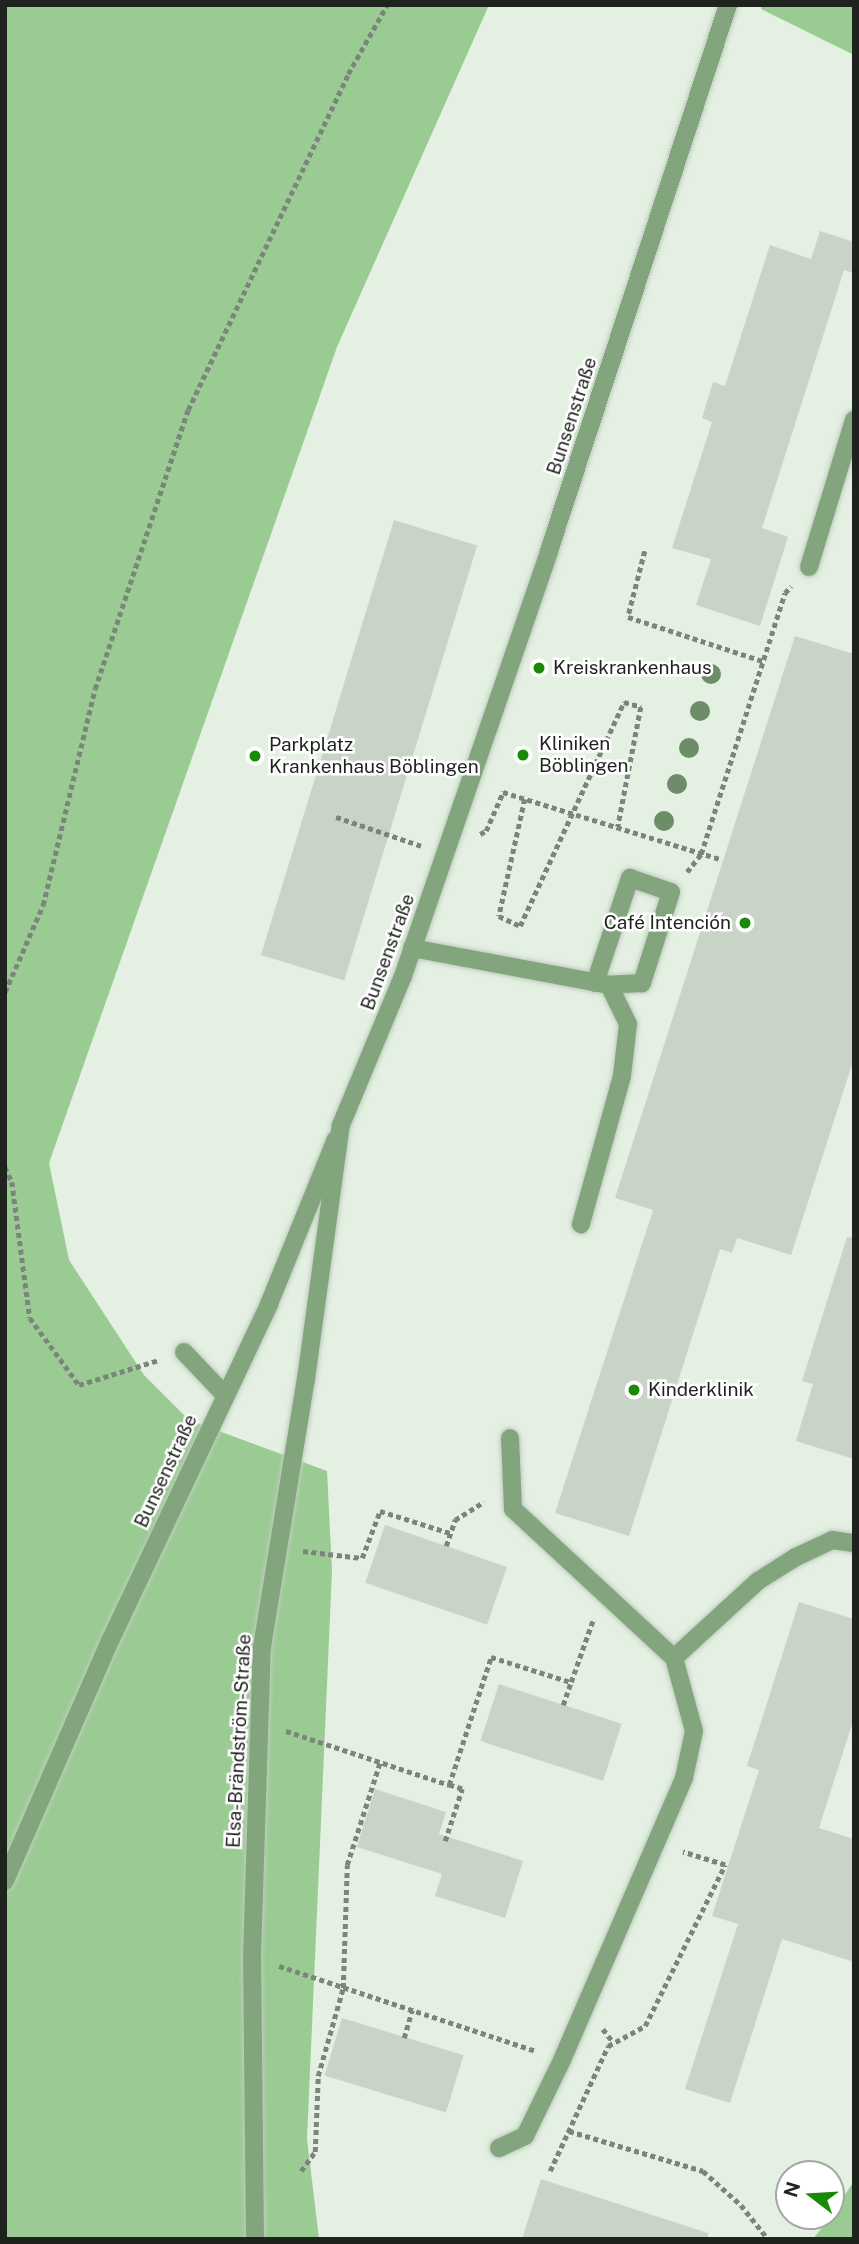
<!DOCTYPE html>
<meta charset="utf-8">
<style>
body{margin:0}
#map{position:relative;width:859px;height:2244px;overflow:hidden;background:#e3f0e2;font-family:"Public Sans",sans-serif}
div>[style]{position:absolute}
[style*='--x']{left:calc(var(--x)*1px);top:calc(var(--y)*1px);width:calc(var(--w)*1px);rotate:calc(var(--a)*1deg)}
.forest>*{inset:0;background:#9acb93}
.building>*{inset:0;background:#c8d4c6;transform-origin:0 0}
.path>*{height:4.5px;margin-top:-2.25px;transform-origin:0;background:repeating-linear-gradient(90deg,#7c857b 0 5px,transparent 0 8.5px)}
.roads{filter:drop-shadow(0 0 2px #c0cbbf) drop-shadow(0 0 2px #c0cbbf)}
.service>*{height:18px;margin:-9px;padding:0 9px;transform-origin:9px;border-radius:9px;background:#82a57d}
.minor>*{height:18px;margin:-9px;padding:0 9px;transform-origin:9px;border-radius:9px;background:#82a57d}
.tertiary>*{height:18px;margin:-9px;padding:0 9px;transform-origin:9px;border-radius:9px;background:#82a57d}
.trees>*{width:20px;height:20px;margin:-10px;border-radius:50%;background:#6c8d68}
.dots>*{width:19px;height:19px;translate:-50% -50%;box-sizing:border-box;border:4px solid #fff;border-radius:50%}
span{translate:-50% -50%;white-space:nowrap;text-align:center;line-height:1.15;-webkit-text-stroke:5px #fff;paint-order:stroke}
.street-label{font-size:19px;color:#1f231e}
.poi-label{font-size:19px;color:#1f231e}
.left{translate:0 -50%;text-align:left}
.right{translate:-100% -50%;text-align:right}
.frame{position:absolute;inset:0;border:7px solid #1f231e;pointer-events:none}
.north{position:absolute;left:775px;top:2160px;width:70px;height:70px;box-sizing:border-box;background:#fff;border:2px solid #a5a7a5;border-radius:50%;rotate:287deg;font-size:19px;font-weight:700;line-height:28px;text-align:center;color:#1f231e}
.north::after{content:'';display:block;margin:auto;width:24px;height:32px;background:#1a8906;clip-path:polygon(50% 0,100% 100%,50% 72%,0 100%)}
</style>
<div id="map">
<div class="forest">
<i style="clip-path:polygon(5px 5px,489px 5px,337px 347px,49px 1163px,69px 1260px,144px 1375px,189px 1420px,327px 1471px,332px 1571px,307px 2139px,319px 2239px,5px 2239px)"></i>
<i style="clip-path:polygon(762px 5px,854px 5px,854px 55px,761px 9px)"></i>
<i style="clip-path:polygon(854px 2181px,854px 2239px,813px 2239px,831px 2216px)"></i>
</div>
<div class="building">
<i style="clip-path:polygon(820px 231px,854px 242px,854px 273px,844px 270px,762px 528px,788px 537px,760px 626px,696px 605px,711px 559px,672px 548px,712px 422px,702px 418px,713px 382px,725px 386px,770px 245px,811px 259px)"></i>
<i style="left:394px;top:520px;width:87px;height:455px;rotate:17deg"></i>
<i style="clip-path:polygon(795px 636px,854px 654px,854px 1058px,791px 1255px,737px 1238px,732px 1253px,720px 1249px,629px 1536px,555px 1513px,653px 1210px,615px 1198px)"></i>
<i style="clip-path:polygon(847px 1237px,854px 1238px,854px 1459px,796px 1441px,813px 1384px,802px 1381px)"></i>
<i style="left:385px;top:1525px;width:129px;height:61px;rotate:19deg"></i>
<i style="clip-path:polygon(799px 1602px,854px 1619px,854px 1718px,819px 1828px,854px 1839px,854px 1962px,782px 1939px,730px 2103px,685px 2089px,738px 1924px,712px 1916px,759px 1770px,747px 1766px)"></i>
<i style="left:499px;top:1684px;width:129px;height:60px;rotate:18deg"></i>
<i style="clip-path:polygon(375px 1789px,446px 1812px,439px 1834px,523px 1861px,505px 1918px,435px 1896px,442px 1874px,357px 1847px)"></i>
<i style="left:342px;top:2018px;width:127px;height:60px;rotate:17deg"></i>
<i style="clip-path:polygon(541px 2179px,708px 2233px,708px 2239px,522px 2239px)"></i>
</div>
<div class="path">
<i style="--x:645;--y:551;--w:68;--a:104.4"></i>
<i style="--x:628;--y:617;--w:142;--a:18.1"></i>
<i style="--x:525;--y:799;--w:120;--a:102.5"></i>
<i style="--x:499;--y:916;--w:23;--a:25"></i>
<i style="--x:520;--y:926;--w:247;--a:-65.1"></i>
<i style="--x:624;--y:702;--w:18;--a:16"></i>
<i style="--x:641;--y:707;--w:122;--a:100.9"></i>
<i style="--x:336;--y:817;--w:90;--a:18.8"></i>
<i style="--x:480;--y:834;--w:7;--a:-27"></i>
<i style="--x:486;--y:831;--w:43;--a:-66.4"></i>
<i style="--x:503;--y:792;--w:229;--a:17.2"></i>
<i style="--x:687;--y:872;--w:23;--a:-52"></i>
<i style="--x:701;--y:854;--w:274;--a:-72.2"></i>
<i style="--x:785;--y:593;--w:9;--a:-49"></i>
<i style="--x:5;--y:992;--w:95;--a:-66.4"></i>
<i style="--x:43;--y:905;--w:222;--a:-76.5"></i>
<i style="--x:95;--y:689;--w:294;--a:-71.6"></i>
<i style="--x:188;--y:410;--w:372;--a:-64.5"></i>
<i style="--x:348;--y:74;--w:79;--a:-60.5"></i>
<i style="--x:5;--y:1167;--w:17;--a:65"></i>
<i style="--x:12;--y:1182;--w:137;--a:82.5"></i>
<i style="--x:30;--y:1318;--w:83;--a:53.8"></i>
<i style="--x:79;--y:1385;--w:84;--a:-17.4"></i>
<i style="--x:446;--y:1546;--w:28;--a:-71"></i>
<i style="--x:455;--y:1520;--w:34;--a:-32"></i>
<i style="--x:303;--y:1551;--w:59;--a:6.8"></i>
<i style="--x:362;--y:1558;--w:50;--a:-69"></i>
<i style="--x:380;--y:1511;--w:73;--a:17.4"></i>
<i style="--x:563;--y:1705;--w:24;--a:-71"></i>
<i style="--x:286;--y:1731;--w:172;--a:18.3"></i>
<i style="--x:449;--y:1785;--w:135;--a:-71.8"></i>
<i style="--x:491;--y:1657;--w:84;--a:17.4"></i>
<i style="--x:571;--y:1682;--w:66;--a:-70.5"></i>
<i style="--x:445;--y:1841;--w:55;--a:-71.9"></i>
<i style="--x:462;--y:1789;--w:14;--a:-163"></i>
<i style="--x:279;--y:1966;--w:271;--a:18.3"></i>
<i style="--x:603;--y:2029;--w:16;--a:52"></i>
<i style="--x:404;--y:2038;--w:29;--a:-74"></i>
<i style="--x:569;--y:2131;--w:140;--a:16.6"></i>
<i style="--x:703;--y:2171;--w:51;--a:41.8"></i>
<i style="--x:741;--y:2205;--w:43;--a:51.5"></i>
<i style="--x:301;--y:2171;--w:24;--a:-54"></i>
<i style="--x:315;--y:2152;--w:76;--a:-87.7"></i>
<i style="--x:318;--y:2076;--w:91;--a:-74.1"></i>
<i style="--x:343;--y:1988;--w:123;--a:-88.1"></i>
<i style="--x:347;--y:1865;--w:108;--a:-72.2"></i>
<i style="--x:550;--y:2171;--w:138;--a:-65.1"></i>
<i style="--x:608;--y:2046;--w:42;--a:-28.4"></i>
<i style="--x:645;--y:2026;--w:180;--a:-63.6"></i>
<i style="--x:725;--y:1865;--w:44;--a:-162.8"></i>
</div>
<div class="roads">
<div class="service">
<i style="--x:809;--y:567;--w:154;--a:-73"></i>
<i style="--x:184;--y:1352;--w:59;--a:46.4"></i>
<i style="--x:674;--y:1658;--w:114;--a:-42.5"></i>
<i style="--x:758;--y:1581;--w:45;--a:-32.3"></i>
<i style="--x:796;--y:1557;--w:40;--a:-25"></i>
<i style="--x:832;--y:1540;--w:22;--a:8"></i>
<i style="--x:499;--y:2148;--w:29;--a:-25"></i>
<i style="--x:525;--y:2136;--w:85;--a:-64"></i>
<i style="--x:562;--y:2060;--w:307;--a:-66.6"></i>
<i style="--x:684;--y:1778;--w:48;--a:-78"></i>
<i style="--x:694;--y:1731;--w:76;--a:-105.3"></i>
<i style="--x:674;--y:1658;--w:219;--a:-137.2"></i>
<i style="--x:513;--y:1509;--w:71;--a:-92.4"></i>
</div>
<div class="minor">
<i style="--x:412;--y:948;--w:200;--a:10.6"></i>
<i style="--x:609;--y:985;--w:43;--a:64"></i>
<i style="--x:628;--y:1024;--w:52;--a:96.6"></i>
<i style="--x:622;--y:1076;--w:154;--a:105.5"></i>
<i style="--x:595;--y:983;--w:111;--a:-71.6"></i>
<i style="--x:630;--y:878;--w:43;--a:18.9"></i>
<i style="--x:671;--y:892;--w:96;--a:107.7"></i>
<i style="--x:642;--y:983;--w:33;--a:177"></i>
<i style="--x:5;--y:1881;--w:262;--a:-66.4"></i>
<i style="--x:110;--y:1641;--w:373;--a:-64.7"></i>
<i style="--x:269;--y:1304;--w:178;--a:-67.9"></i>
</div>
<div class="tertiary">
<i style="--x:255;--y:2239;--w:282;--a:-90.6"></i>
<i style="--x:252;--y:1957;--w:310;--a:-88.2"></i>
<i style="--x:262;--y:1647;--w:272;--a:-80.7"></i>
<i style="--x:306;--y:1379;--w:256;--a:-82.2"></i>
<i style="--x:341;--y:1125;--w:161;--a:-67.4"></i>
<i style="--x:403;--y:976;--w:449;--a:-71"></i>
<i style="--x:549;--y:551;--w:575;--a:-71.85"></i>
</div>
</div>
<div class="trees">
<i style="left:711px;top:674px"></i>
<i style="left:700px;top:711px"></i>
<i style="left:689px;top:748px"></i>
<i style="left:677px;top:784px"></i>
<i style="left:664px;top:821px"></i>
</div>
<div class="dots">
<i style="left:539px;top:668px;background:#1a8906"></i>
<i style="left:523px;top:755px;background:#1a8906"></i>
<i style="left:255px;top:756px;background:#1a8906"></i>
<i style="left:745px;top:923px;background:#1a8906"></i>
<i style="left:634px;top:1390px;background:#1a8906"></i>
</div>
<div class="street-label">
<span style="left:572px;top:416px;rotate:-72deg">Bunsenstraße</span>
<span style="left:388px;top:952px;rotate:-70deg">Bunsenstraße</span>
<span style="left:166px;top:1471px;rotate:-65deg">Bunsenstraße</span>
<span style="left:239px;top:1741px;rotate:-87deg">Elsa-Brändström-Straße</span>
</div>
<div class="poi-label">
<span class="left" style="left:553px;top:668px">Kreiskrankenhaus</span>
<span class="left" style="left:539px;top:755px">Kliniken<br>Böblingen</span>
<span class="left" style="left:269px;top:756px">Parkplatz<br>Krankenhaus Böblingen</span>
<span class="right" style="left:731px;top:923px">Café Intención</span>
<span class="left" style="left:648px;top:1390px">Kinderklinik</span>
</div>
<div class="frame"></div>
<div class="north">N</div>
</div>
